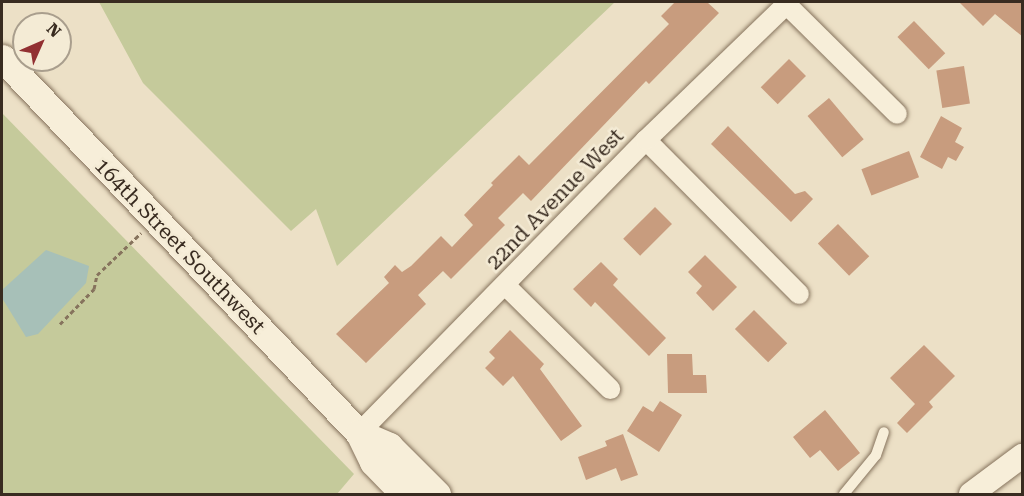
<!DOCTYPE html>
<style>
body{margin:0}
#map{position:relative;width:1024px;height:496px;overflow:hidden;background:#ece0c6;font-family:"Roboto Serif",serif}
div>[style]{position:absolute}
[style*='--x']{left:calc(var(--x)*1px);top:calc(var(--y)*1px);width:calc(var(--w)*1px);rotate:calc(var(--a)*1deg)}
.green>*{inset:0;background:#c5ca9b}
.water>*{inset:0;background:#a7c0b8}
.building>*{inset:0;background:#c89c7e;transform-origin:0 0}
.path>*{height:3px;margin-top:-1.5px;transform-origin:0;background:repeating-linear-gradient(90deg,#86735d 0 4.5px,transparent 0 7.5px)}
.roads{filter:drop-shadow(0 0 2px #86735d) drop-shadow(0 0 2px #86735d)}
.service>*{height:10px;margin:-5px;padding:0 5px;transform-origin:5px;border-radius:5px;background:#f7eed9}
.minor>*{height:20px;margin:-10px;padding:0 10px;transform-origin:10px;border-radius:10px;background:#f7eed9}
.tertiary>*{height:24px;margin:-12px;padding:0 12px;transform-origin:12px;border-radius:12px;background:#f7eed9}
.secondary>*{height:27px;margin:-13.5px;padding:0 13.5px;transform-origin:13.5px;border-radius:13.5px;background:#f7eed9}
span{translate:-50% -50%;white-space:nowrap;text-align:center;line-height:1.15;-webkit-text-stroke:5px #f4ebd5;paint-order:stroke}
.street-label{font-size:21px;color:#382b20}
.frame{position:absolute;inset:0;border:3px solid #382b20;pointer-events:none}
.north{position:absolute;left:12px;top:12px;width:60px;height:60px;box-sizing:border-box;background:#f4ebd5;border:2px solid #a99e8d;border-radius:50%;rotate:45deg;font-size:16px;font-weight:700;line-height:24px;text-align:center;color:#382b20}
.north::after{content:'';display:block;margin:auto;width:21px;height:27px;background:#923032;clip-path:polygon(50% 0,100% 100%,50% 72%,0 100%)}
</style>
<div id="map">
<div class="green">
<i style="clip-path:polygon(99px 2px,615px 2px,337px 266px,316px 209px,291px 231px,143px 83px)"></i>
<i style="clip-path:polygon(2px 113px,354px 474px,337px 494px,2px 494px)"></i>
</div>
<div class="water">
<i style="clip-path:polygon(46px 250px,89px 266px,86px 283px,38px 334px,26px 337px,2px 298px,2px 290px)"></i>
</div>
<div class="building">
<i style="clip-path:polygon(675px 2px,707px 2px,719px 13px,649px 84px,646px 81px,531px 201px,523px 193px,498px 218px,505px 225px,451px 279px,443px 271px,418px 295px,426px 304px,366px 363px,336px 334px,389px 283px,384px 277px,395px 265px,402px 272px,411px 266px,441px 236px,452px 247px,473px 225px,464px 215px,493px 185px,491px 183px,519px 155px,529px 165px,669px 24px,661px 16px)"></i>
<i style="clip-path:polygon(959px 2px,1023px 2px,1023px 37px,995px 14px,983px 26px)"></i>
<i style="left:914px;top:21px;width:45px;height:23px;rotate:46deg"></i>
<i style="left:789px;top:59px;width:24px;height:40px;rotate:45deg"></i>
<i style="left:964px;top:66px;width:38px;height:28px;rotate:81deg"></i>
<i style="left:829px;top:98px;width:54px;height:28px;rotate:50deg"></i>
<i style="clip-path:polygon(941px 116px,962px 128px,955px 142px,964px 147px,956px 161px,948px 157px,942px 169px,920px 157px)"></i>
<i style="clip-path:polygon(728px 126px,795px 194px,805px 191px,813px 199px,791px 222px,711px 144px)"></i>
<i style="left:909px;top:151px;width:28px;height:51px;rotate:69deg"></i>
<i style="left:655px;top:207px;width:24px;height:45px;rotate:45deg"></i>
<i style="left:838px;top:224px;width:45px;height:28px;rotate:46deg"></i>
<i style="clip-path:polygon(705px 255px,737px 287px,713px 311px,696px 293px,702px 286px,688px 272px)"></i>
<i style="clip-path:polygon(601px 262px,618px 279px,613px 285px,666px 338px,649px 356px,595px 302px,591px 307px,573px 289px)"></i>
<i style="left:754px;top:310px;width:47px;height:27px;rotate:45deg"></i>
<i style="clip-path:polygon(510px 330px,544px 364px,540px 369px,582px 426px,561px 441px,513px 376px,503px 386px,485px 368px,495px 358px,489px 352px)"></i>
<i style="clip-path:polygon(924px 345px,955px 376px,929px 402px,933px 407px,907px 433px,897px 423px,915px 404px,890px 378px)"></i>
<i style="clip-path:polygon(667px 354px,692px 354px,693px 375px,706px 375px,707px 393px,668px 393px)"></i>
<i style="clip-path:polygon(660px 401px,682px 415px,659px 452px,627px 431px,643px 406px,653px 412px)"></i>
<i style="clip-path:polygon(825px 410px,860px 453px,838px 471px,820px 450px,810px 458px,793px 437px)"></i>
<i style="clip-path:polygon(623px 434px,638px 475px,621px 481px,616px 468px,586px 480px,578px 457px,607px 446px,605px 441px)"></i>
</div>
<div class="path">
<i style="--x:60;--y:324;--w:49;--a:-45.8"></i>
<i style="--x:94;--y:289;--w:14;--a:-78"></i>
<i style="--x:97;--y:275;--w:61;--a:-43.7"></i>
</div>
<div class="roads">
<div class="service">
<i style="--x:844;--y:494;--w:50;--a:-50.6"></i>
<i style="--x:876;--y:455;--w:24;--a:-71"></i>
</div>
<div class="minor">
<i style="--x:786;--y:4;--w:156;--a:44.7"></i>
<i style="--x:646;--y:140;--w:217;--a:45.2"></i>
<i style="--x:505;--y:285;--w:148;--a:44.7"></i>
<i style="--x:359;--y:433;--w:410;--a:-45.6"></i>
<i style="--x:646;--y:140;--w:199;--a:-44"></i>
</div>
<div class="tertiary">
<i style="--x:971;--y:494;--w:64;--a:-36.7"></i>
</div>
<div class="secondary">
<i style="--x:2;--y:58;--w:518;--a:46.41"></i>
<i style="--x:359;--y:433;--w:32;--a:64"></i>
<i style="--x:373;--y:462;--w:45;--a:45.9"></i>
<i style="--x:359;--y:433;--w:33;--a:23"></i>
<i style="--x:389;--y:446;--w:68;--a:45"></i>
</div>
</div>
<div class="street-label">
<span style="left:555px;top:199px;rotate:-46deg">22nd Avenue West</span>
<span style="left:180px;top:246px;rotate:46deg">164th Street Southwest</span>
</div>
<div class="frame"></div>
<div class="north">N</div>
</div>
